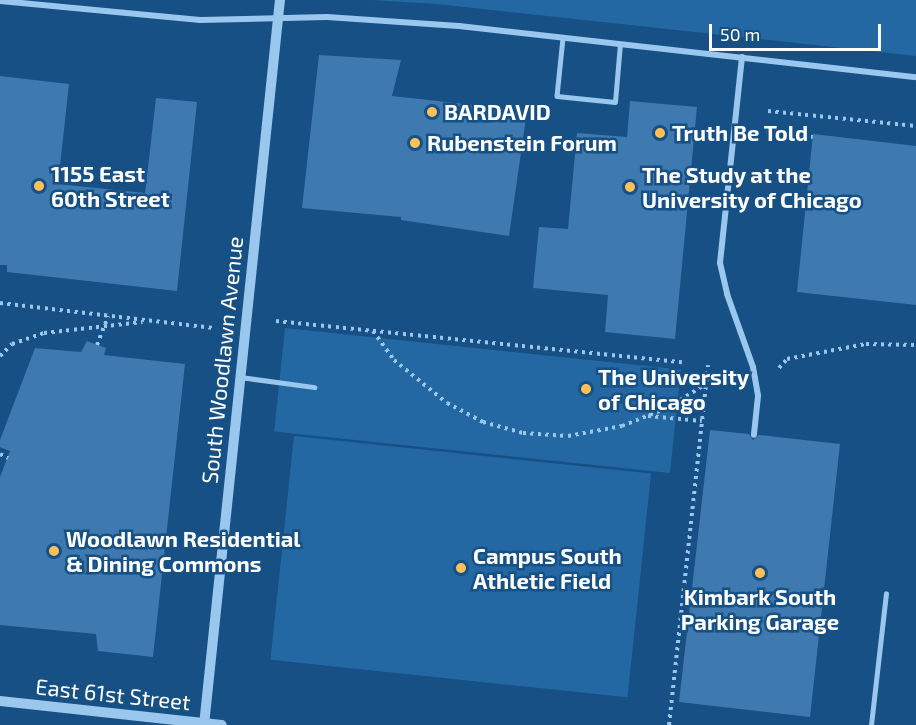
<!DOCTYPE html>
<style>
body{margin:0}
#map{position:relative;width:916px;height:725px;overflow:hidden;background:#165085;font-family:"Exo 2",sans-serif}
div>[style]{position:absolute}
[style*='--x']{left:calc(var(--x)*1px);top:calc(var(--y)*1px);width:calc(var(--w)*1px);rotate:calc(var(--a)*1deg)}
.green>*{inset:0;background:#2468a3;transform-origin:0 0}
.building>*{inset:0;background:#3e7aaf}
.path>*{height:4px;margin-top:-2px;transform-origin:0;background:repeating-linear-gradient(90deg,#9ac7ee 0 3px,transparent 0 7.5px)}
.service>*{height:4.5px;margin:-2.25px;padding:0 2.25px;transform-origin:2.25px;border-radius:2.25px;background:#9ac7ee}
.minor>*{height:6px;margin:-3px;padding:0 3px;transform-origin:3px;border-radius:3px;background:#9ac7ee}
.tertiary>*{height:10px;margin:-5px;padding:0 5px;transform-origin:5px;border-radius:5px;background:#9ac7ee}
.dots>*{width:16px;height:16px;translate:-50% -50%;box-sizing:border-box;border:3px solid #165085;border-radius:50%}
span{translate:-50% -50%;white-space:nowrap;text-align:center;line-height:1.15;-webkit-text-stroke:5px #165085;paint-order:stroke}
.poi-label{font-size:22px;color:#fff;font-weight:700}
.left{translate:0 -50%;text-align:left}
.street-label{font-size:22px;color:#fff}
.scale{position:absolute;left:709px;top:24px;width:172px;height:27px;box-sizing:border-box;border:3px solid #fff;border-top:0;padding-left:8px;font-size:18px;line-height:21px;white-space:nowrap;color:#fff;-webkit-text-stroke:4px #165085;paint-order:stroke}
</style>
<div id="map">
<div class="green">
<i style="clip-path:polygon(371px 0,916px 0,916px 56px,437px 4px)"></i>
<i style="left:285px;top:328px;width:398px;height:104px;rotate:6deg"></i>
<i style="left:294px;top:436px;width:359px;height:225px;rotate:6deg"></i>
</div>
<div class="building">
<i style="clip-path:polygon(319px 55px,401px 60px,392px 96px,527px 111px,509px 236px,401px 220px,401px 217px,302px 208px)"></i>
<i style="clip-path:polygon(0 76px,69px 84px,58px 184px,145px 193px,156px 98px,197px 102px,177px 291px,7px 272px,7px 265px,0 265px)"></i>
<i style="clip-path:polygon(630px 101px,697px 107px,675px 339px,605px 332px,608px 295px,533px 288px,539px 227px,568px 229px,577px 133px,627px 137px)"></i>
<i style="clip-path:polygon(813px 134px,916px 146px,916px 305px,797px 292px)"></i>
<i style="clip-path:polygon(87px 341px,106px 348px,104px 355px,185px 364px,153px 657px,98px 651px,96px 634px,0 625px,0 477px,10px 451px,0 447px,0 440px,35px 348px,81px 352px)"></i>
<i style="clip-path:polygon(710px 430px,749px 434px,753px 440px,759px 435px,840px 444px,810px 717px,679px 702px)"></i>
</div>
<div class="path">
<i style="--x:768;--y:111;--w:149;--a:5.8"></i>
<i style="--x:766;--y:132;--w:47;--a:6.1"></i>
<i style="--x:0;--y:303;--w:215;--a:6.7"></i>
<i style="--x:276;--y:321;--w:408;--a:5.8"></i>
<i style="--x:373;--y:331;--w:36;--a:54"></i>
<i style="--x:394;--y:360;--w:68;--a:39.1"></i>
<i style="--x:447;--y:403;--w:41;--a:27.8"></i>
<i style="--x:483;--y:422;--w:41;--a:15.4"></i>
<i style="--x:523;--y:433;--w:45;--a:3.8"></i>
<i style="--x:568;--y:436;--w:55;--a:-10.5"></i>
<i style="--x:622;--y:426;--w:48;--a:-21.8"></i>
<i style="--x:667;--y:408;--w:46;--a:-31.6"></i>
<i style="--x:97;--y:345;--w:31;--a:-69"></i>
<i style="--x:0;--y:356;--w:17;--a:-45"></i>
<i style="--x:12;--y:344;--w:34;--a:-19"></i>
<i style="--x:44;--y:333;--w:99;--a:-6.4"></i>
<i style="--x:779;--y:368;--w:12;--a:-48"></i>
<i style="--x:787;--y:359;--w:80;--a:-10.8"></i>
<i style="--x:866;--y:344;--w:50;--a:1.1"></i>
<i style="--x:648;--y:416;--w:54;--a:5.3"></i>
<i style="--x:0;--y:454;--w:9;--a:27"></i>
<i style="--x:669;--y:725;--w:362;--a:-83.8"></i>
</div>
<div class="service">
<i style="--x:563;--y:38;--w:58;--a:95.9"></i>
<i style="--x:557;--y:96;--w:58;--a:5.9"></i>
<i style="--x:615;--y:102;--w:58;--a:-85.1"></i>
<i style="--x:240;--y:377;--w:75;--a:7.7"></i>
<i style="--x:871;--y:725;--w:132;--a:-83.5"></i>
</div>
<div class="minor">
<i style="--x:0;--y:1;--w:201;--a:5.4"></i>
<i style="--x:200;--y:20;--w:127;--a:-1.4"></i>
<i style="--x:327;--y:17;--w:132;--a:3.9"></i>
<i style="--x:459;--y:26;--w:460;--a:6.4"></i>
<i style="--x:742;--y:57;--w:207;--a:96.1"></i>
<i style="--x:720;--y:263;--w:32;--a:77"></i>
<i style="--x:727;--y:294;--w:77;--a:70.4"></i>
<i style="--x:753;--y:367;--w:29;--a:80"></i>
<i style="--x:758;--y:396;--w:39;--a:96"></i>
</div>
<div class="tertiary">
<i style="--x:0;--y:701;--w:223;--a:6.2"></i>
<i style="--x:204;--y:725;--w:729;--a:-84.02"></i>
</div>
<div class="dots">
<i style="left:432px;top:112px;background:#ffc057"></i>
<i style="left:660px;top:133px;background:#ffc057"></i>
<i style="left:415px;top:143px;background:#ffc057"></i>
<i style="left:39px;top:186px;background:#ffc057"></i>
<i style="left:630px;top:187px;background:#ffc057"></i>
<i style="left:586px;top:389px;background:#ffc057"></i>
<i style="left:54px;top:551px;background:#ffc057"></i>
<i style="left:461px;top:568px;background:#ffc057"></i>
<i style="left:760px;top:573px;background:#ffc057"></i>
</div>
<div class="poi-label">
<span class="left" style="left:444px;top:112px">BARDAVID</span>
<span class="left" style="left:672px;top:133px">Truth Be Told</span>
<span class="left" style="left:427px;top:143px">Rubenstein Forum</span>
<span class="left" style="left:51px;top:186px">1155 East<br>60th Street</span>
<span class="left" style="left:642px;top:187px">The Study at the<br>University of Chicago</span>
<span class="left" style="left:598px;top:389px">The University<br>of Chicago</span>
<span class="left" style="left:66px;top:551px">Woodlawn Residential<br>&amp; Dining Commons</span>
<span class="left" style="left:473px;top:568px">Campus South<br>Athletic Field</span>
<span style="left:760px;top:609px">Kimbark South<br>Parking Garage</span>
</div>
<div class="street-label">
<span style="left:222px;top:360px;rotate:-84deg">South Woodlawn Avenue</span>
<span style="left:113px;top:694px;rotate:6deg">East 61st Street</span>
</div>
<div class="scale">50 m</div>
</div>
